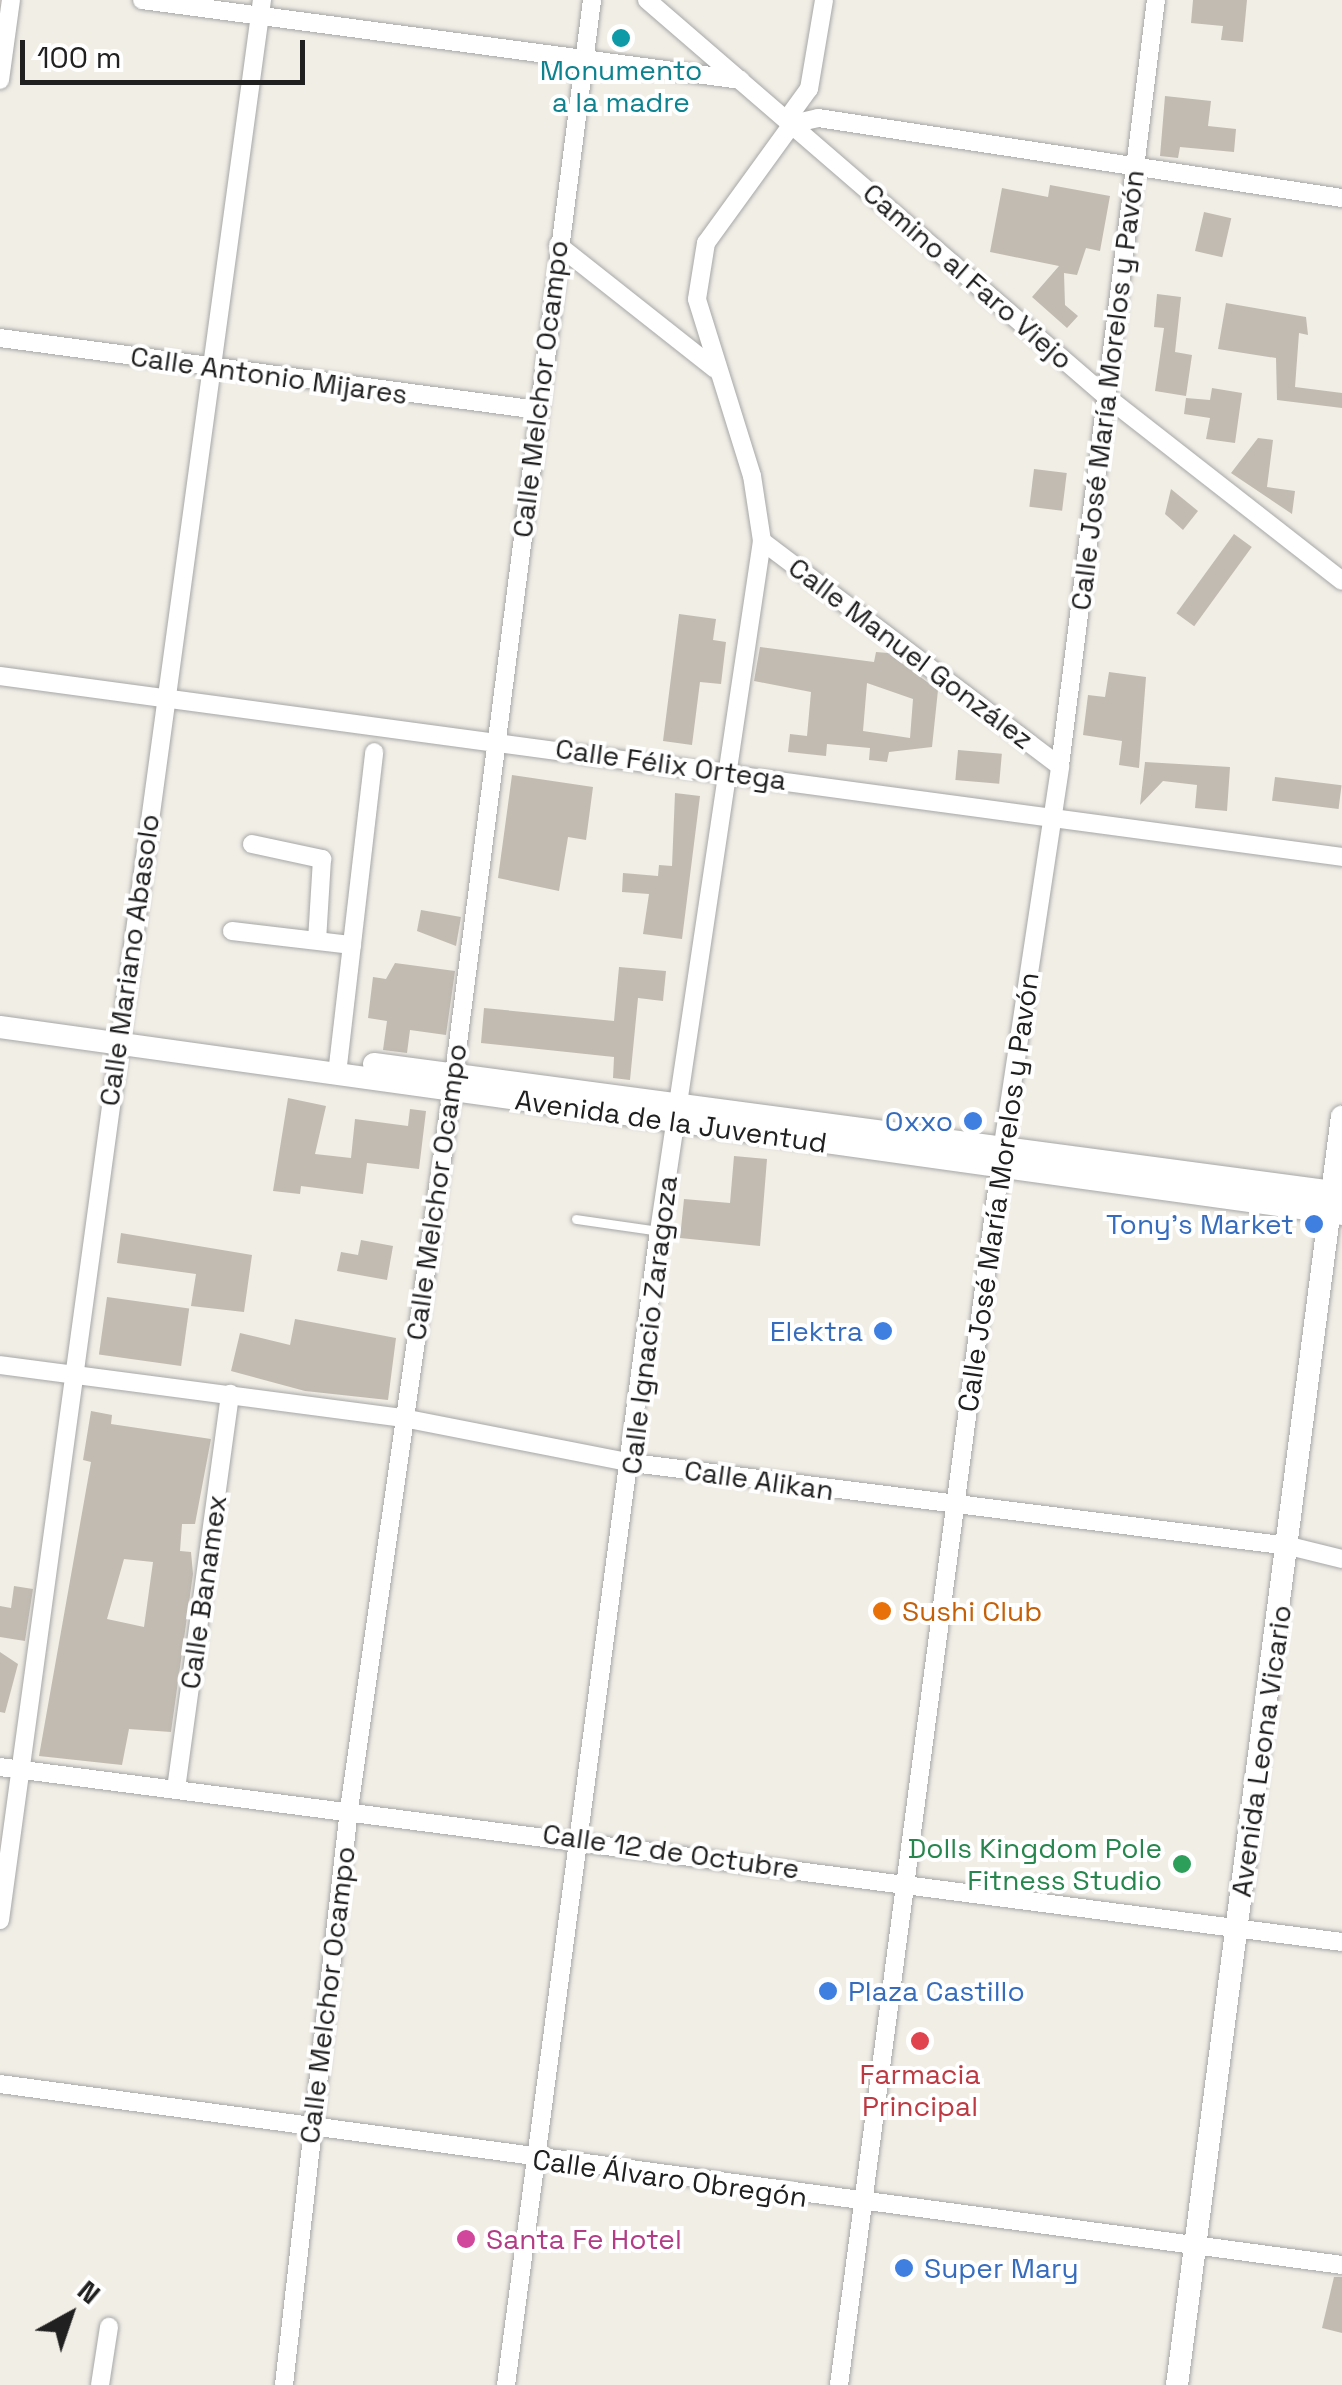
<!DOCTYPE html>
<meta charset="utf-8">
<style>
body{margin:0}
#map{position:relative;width:1342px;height:2385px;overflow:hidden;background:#f1eee6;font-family:"Space Grotesk",sans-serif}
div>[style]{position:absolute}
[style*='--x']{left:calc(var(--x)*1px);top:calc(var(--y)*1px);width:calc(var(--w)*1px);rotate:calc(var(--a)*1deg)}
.building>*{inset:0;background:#c1bbb2;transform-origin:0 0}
.roads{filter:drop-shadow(0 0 2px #a7a7a7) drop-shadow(0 0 2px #a7a7a7)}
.service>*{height:9px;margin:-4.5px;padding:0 4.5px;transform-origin:4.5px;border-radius:4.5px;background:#fff}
.minor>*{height:18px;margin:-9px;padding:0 9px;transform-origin:9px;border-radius:9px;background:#fff}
.tertiary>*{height:22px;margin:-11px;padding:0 11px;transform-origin:11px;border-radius:11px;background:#fff}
.dots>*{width:28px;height:28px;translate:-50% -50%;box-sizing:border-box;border:5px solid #fff;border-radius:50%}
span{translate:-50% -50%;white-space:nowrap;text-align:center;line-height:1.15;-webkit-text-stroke:8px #fff;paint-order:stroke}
.culture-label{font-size:28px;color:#0d838f}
.street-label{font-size:28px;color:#202020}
.shop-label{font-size:28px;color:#366cbe}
.right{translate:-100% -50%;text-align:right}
.left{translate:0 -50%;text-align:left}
.food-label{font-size:28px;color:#c56008}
.leisure-label{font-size:28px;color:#27864d}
.health-label{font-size:28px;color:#be3a42}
.hotel-label{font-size:28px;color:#b23c85}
.north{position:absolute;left:20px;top:2265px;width:100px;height:100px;-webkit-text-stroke:8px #fff;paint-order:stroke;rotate:40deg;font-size:28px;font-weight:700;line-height:40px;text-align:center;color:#202020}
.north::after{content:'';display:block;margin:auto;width:35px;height:45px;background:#202020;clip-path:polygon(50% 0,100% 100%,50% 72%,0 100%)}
.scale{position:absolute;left:20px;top:40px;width:285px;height:45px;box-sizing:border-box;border:5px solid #202020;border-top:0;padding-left:12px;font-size:30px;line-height:35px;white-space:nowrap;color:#202020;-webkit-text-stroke:8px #fff;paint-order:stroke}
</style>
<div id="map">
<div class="building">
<i style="clip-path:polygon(1193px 0,1247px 0,1243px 42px,1221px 40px,1223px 26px,1191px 23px)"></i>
<i style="clip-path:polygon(1165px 96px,1211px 101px,1208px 126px,1236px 129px,1234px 152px,1180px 147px,1178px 158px,1160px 156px)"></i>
<i style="clip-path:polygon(1050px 185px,1110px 196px,1100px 251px,1086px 248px,1077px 275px,1064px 273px,1065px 305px,1078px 316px,1067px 328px,1032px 297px,1059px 266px,990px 252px,1002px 188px,1048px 197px)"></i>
<i style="left:1204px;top:212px;width:28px;height:40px;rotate:13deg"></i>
<i style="clip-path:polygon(1157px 294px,1181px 297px,1175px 352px,1192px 355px,1186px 396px,1155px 391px,1164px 328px,1154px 327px)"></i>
<i style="clip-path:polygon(1226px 303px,1306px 317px,1308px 335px,1299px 333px,1295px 387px,1342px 393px,1342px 408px,1277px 400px,1276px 358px,1218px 349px)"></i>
<i style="clip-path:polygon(1212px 388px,1242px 393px,1235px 443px,1206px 439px,1210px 418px,1184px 414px,1186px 398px,1210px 400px)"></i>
<i style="clip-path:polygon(1258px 438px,1273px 440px,1267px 487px,1295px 491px,1292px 514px,1231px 473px)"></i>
<i style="left:1034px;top:469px;width:33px;height:38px;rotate:7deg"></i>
<i style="clip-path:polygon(1171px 489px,1198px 511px,1183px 530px,1165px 514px)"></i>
<i style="left:1234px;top:534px;width:22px;height:98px;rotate:36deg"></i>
<i style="clip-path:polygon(679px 614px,716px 619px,713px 640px,726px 642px,721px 684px,700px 682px,692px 745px,663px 741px)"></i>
<i style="clip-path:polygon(evenodd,760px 647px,874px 662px,876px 652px,888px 653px,938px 690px,932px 747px,889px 752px,887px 762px,869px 760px,870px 748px,827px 744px,826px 756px,788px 752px,790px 734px,807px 736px,811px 692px,754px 681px,760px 647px,867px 683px,913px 699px,910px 738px,863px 731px,867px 683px)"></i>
<i style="clip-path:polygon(1109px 672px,1146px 677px,1139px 768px,1119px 765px,1122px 741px,1083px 735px,1088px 695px,1105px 697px)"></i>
<i style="left:958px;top:750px;width:44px;height:30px;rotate:5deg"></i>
<i style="clip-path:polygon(1145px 762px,1230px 767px,1227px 811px,1195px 808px,1197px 785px,1163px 781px,1140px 805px)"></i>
<i style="clip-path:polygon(512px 775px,593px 787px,586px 840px,568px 837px,559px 891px,498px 878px)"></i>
<i style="left:1275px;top:777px;width:67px;height:24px;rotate:7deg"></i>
<i style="clip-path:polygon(675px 793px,700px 796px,682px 939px,643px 934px,649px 894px,622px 892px,623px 873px,658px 876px,659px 865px,672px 866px)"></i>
<i style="clip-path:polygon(421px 910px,461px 917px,456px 946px,417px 931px)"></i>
<i style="clip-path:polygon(395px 963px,455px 971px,446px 1035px,410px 1030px,407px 1053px,383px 1050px,387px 1021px,368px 1018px,373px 977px,386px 979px)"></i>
<i style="clip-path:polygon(619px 967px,666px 971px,663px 1001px,638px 998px,630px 1080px,613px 1078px,614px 1057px,481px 1043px,484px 1008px,614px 1021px)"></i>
<i style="clip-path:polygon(288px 1098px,326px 1106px,315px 1154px,351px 1158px,355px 1119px,408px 1126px,410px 1109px,426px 1111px,419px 1169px,367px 1163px,363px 1194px,301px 1186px,300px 1194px,273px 1191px)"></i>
<i style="clip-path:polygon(734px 1156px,767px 1159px,760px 1246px,680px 1238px,684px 1199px,730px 1203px)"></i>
<i style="clip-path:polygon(121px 1233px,252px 1255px,244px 1312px,191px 1306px,196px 1274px,117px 1263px)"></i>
<i style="clip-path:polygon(361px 1240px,393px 1246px,387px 1280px,337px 1271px,341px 1252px,358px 1255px)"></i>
<i style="left:107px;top:1297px;width:83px;height:58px;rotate:8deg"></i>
<i style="clip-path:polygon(295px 1319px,396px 1338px,388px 1400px,305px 1391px,231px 1371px,240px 1333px,290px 1345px)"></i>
<i style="clip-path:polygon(evenodd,91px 1411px,112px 1415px,111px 1424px,211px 1439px,195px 1524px,182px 1524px,180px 1551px,191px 1552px,193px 1574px,171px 1732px,129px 1729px,122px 1765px,39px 1756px,91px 1462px,83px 1460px,91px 1411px,124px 1559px,153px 1562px,144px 1627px,107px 1619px,124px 1559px)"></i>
<i style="clip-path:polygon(14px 1586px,33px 1589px,25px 1641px,0 1637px,0 1606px,11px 1608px)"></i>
<i style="clip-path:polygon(0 1652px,18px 1664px,5px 1713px,0 1712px)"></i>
<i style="clip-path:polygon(1334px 2277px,1342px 2277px,1342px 2333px,1322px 2328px)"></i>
</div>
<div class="roads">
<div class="service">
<i style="--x:576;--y:1219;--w:84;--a:8.2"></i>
</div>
<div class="minor">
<i style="--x:142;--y:0;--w:604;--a:7.61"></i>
<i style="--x:647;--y:0;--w:609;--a:40.81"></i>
<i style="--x:1108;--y:398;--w:297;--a:38"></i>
<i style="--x:0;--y:80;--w:81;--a:-82.2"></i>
<i style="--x:787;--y:119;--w:37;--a:-54"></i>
<i style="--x:809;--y:89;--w:90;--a:-80.4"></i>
<i style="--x:558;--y:245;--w:200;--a:38.3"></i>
<i style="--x:0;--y:338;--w:543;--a:7.62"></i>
<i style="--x:762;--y:541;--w:373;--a:37.1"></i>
<i style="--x:0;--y:676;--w:1354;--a:7.68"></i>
<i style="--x:252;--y:844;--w:72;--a:12.1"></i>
<i style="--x:322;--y:859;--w:81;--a:93.5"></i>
<i style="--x:232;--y:931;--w:121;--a:6.7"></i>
<i style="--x:337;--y:1074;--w:324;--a:-83.4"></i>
<i style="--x:0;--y:1365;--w:406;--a:7.5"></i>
<i style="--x:403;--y:1418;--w:234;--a:11.1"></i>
<i style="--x:633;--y:1463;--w:661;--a:7.21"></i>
<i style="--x:1289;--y:1546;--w:55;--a:13.8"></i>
<i style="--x:0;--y:1767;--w:1353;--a:7.43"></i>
<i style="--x:176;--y:1789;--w:399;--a:-82.2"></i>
<i style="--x:0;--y:1920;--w:1938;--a:-82.23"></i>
<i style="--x:0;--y:2084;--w:1354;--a:7.68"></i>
<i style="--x:100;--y:2385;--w:59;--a:-81.2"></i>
<i style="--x:284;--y:2385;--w:580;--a:-83.56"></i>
<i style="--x:349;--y:1809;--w:726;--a:-81.85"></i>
<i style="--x:452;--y:1090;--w:1099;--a:-82.68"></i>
<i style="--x:506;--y:2385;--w:1164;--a:-82.45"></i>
<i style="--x:659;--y:1231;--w:698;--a:-81.51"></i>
<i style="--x:762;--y:541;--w:66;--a:-98.7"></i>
<i style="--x:752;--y:476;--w:185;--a:-107.3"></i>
<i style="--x:697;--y:299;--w:57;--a:-80.9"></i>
<i style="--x:706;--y:243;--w:147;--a:-54.1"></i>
<i style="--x:792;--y:124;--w:27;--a:-13"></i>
<i style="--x:818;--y:118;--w:530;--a:8.68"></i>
<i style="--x:839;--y:2385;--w:1251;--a:-82.47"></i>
<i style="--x:1003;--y:1145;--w:383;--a:-81.4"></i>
<i style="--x:1060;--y:766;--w:772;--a:-82.86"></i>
</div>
<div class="tertiary">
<i style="--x:0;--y:1027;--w:1355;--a:7.93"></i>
<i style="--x:374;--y:1064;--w:977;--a:7.59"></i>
<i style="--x:1177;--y:2385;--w:1279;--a:-82.59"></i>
</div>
</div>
<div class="dots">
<i style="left:621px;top:38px;background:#0f9aa8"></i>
<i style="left:973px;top:1121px;background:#3f7fe0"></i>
<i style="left:1314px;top:1224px;background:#3f7fe0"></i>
<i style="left:883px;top:1331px;background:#3f7fe0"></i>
<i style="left:882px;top:1611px;background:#e8710a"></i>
<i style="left:1182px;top:1864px;background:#2e9e5b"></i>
<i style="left:828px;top:1991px;background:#3f7fe0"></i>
<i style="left:920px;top:2041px;background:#e0444e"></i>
<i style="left:466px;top:2239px;background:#d1479c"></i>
<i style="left:904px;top:2268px;background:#3f7fe0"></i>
</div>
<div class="culture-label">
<span style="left:621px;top:86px">Monumento<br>a la madre</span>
</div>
<div class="street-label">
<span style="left:968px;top:276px;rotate:41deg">Camino al Faro Viejo</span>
<span style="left:269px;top:375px;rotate:8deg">Calle Antonio Mijares</span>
<span style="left:540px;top:389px;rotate:-83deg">Calle Melchor Ocampo</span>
<span style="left:1107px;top:390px;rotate:-83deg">Calle José María Morelos y Pavón</span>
<span style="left:911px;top:653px;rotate:37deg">Calle Manuel González</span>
<span style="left:671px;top:764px;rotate:8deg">Calle Félix Ortega</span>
<span style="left:129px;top:960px;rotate:-82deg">Calle Mariano Abasolo</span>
<span style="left:671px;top:1121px;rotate:8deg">Avenida de la Juventud</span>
<span style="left:436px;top:1192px;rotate:-82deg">Calle Melchor Ocampo</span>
<span style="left:998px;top:1192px;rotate:-82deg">Calle José María Morelos y Pavón</span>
<span style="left:649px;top:1325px;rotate:-83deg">Calle Ignacio Zaragoza</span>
<span style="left:759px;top:1480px;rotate:8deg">Calle Alikan</span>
<span style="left:203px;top:1592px;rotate:-82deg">Calle Banamex</span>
<span style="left:1261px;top:1751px;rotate:-82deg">Avenida Leona Vicario</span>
<span style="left:671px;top:1851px;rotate:8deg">Calle 12 de Octubre</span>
<span style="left:327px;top:1995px;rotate:-83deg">Calle Melchor Ocampo</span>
<span style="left:670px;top:2178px;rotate:8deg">Calle Álvaro Obregón</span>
</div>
<div class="shop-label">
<span class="right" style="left:953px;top:1121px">Oxxo</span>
<span class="right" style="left:1294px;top:1224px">Tony's Market</span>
<span class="right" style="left:863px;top:1331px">Elektra</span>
<span class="left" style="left:848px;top:1991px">Plaza Castillo</span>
<span class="left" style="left:924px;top:2268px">Super Mary</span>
</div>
<div class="food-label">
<span class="left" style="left:902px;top:1611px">Sushi Club</span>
</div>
<div class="leisure-label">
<span class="right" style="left:1162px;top:1864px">Dolls Kingdom Pole<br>Fitness Studio</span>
</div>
<div class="health-label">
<span style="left:920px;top:2090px">Farmacia<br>Principal</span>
</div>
<div class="hotel-label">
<span class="left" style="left:486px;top:2239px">Santa Fe Hotel</span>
</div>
<div class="north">N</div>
<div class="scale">100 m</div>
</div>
